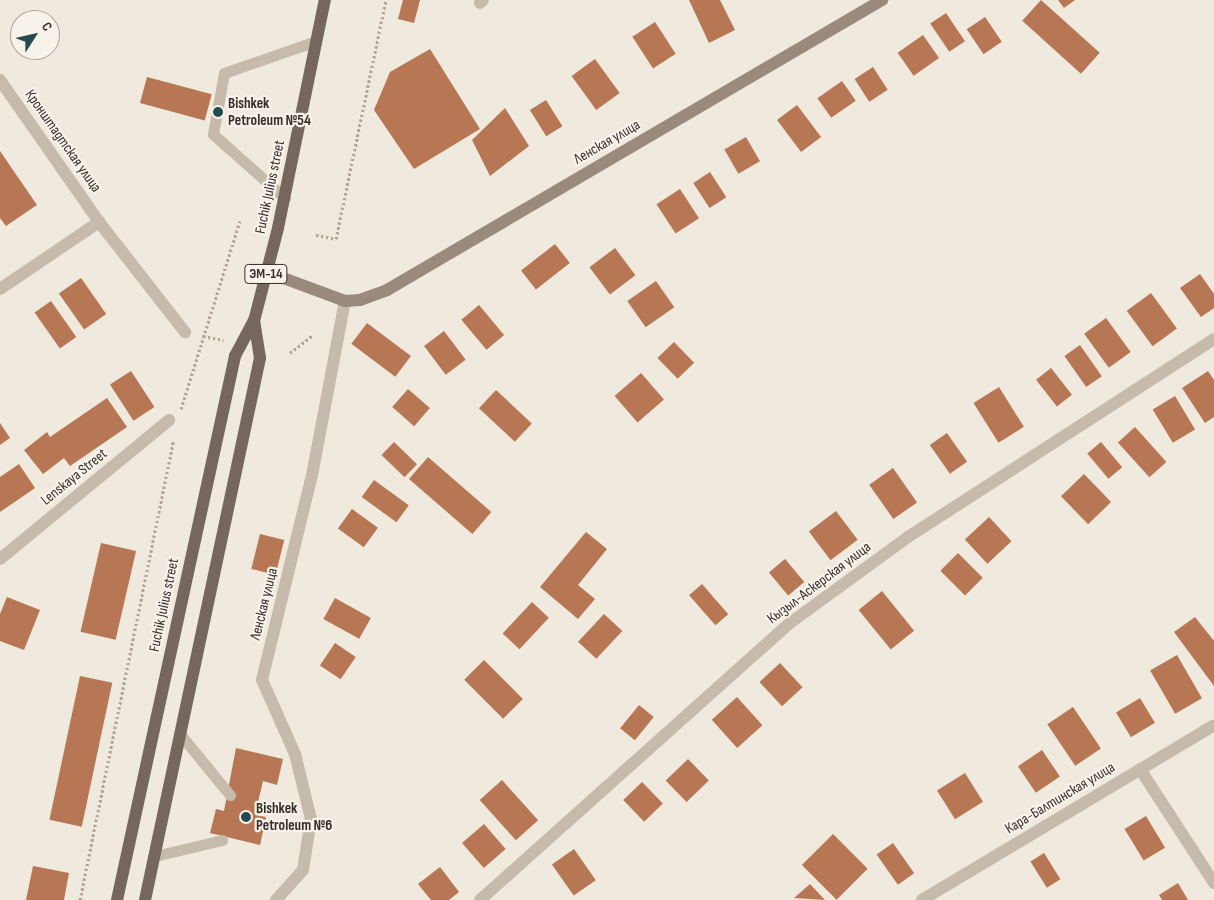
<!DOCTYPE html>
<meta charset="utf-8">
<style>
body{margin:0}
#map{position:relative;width:1214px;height:900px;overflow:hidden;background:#efe9de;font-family:"Sofia Sans Condensed",sans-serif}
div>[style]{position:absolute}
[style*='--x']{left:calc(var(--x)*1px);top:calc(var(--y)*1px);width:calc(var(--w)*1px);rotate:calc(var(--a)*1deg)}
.building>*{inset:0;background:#b77654;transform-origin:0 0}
.path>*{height:3px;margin-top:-1.5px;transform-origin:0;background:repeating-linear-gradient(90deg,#b2a596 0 2.5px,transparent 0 5px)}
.service>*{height:11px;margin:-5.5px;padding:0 5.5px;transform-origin:5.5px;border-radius:5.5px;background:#c6baac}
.minor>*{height:12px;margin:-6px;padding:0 6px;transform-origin:6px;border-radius:6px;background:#c6baac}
.secondary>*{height:12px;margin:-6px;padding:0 6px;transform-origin:6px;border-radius:6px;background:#9a8a7d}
.primary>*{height:12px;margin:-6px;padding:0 6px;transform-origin:6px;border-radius:6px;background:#75675d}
.dots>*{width:14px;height:14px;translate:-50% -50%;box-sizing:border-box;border:2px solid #f8f3ea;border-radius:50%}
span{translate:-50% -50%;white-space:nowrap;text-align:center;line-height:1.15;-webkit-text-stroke:4.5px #f8f3ea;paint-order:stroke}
.shield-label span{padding:1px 4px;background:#f8f3ea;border:1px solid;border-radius:4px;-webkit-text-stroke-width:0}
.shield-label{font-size:14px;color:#352e2a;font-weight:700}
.poi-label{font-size:15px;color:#352e2a;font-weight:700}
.left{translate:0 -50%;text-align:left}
.street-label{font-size:15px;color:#352e2a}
.north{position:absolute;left:10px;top:10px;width:50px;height:50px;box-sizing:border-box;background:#f8f3ea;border:1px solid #aaa49d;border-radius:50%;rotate:55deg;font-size:14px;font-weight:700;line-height:20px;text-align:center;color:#352e2a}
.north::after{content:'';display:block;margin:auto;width:18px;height:22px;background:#244a52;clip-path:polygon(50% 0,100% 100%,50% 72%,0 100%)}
</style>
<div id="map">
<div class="building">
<i style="clip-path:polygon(403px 0,420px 0,414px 23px,398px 19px)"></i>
<i style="clip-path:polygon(689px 0,720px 0,735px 30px,709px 43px)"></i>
<i style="left:1041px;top:0;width:79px;height:28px;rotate:42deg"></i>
<i style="clip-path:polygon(1058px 0,1075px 0,1064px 8px)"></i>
<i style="left:946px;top:13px;width:34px;height:19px;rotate:56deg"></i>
<i style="left:985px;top:17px;width:30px;height:22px;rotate:56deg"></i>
<i style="left:655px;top:22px;width:38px;height:27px;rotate:57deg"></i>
<i style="left:923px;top:35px;width:28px;height:31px;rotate:55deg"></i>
<i style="clip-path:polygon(430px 49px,480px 129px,414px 169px,374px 110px,390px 72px)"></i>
<i style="left:595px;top:59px;width:42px;height:29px;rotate:54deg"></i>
<i style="left:873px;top:67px;width:27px;height:22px;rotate:57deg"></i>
<i style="left:147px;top:77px;width:67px;height:27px;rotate:15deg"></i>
<i style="left:842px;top:81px;width:24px;height:30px;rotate:55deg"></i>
<i style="left:546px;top:100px;width:31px;height:19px;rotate:58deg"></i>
<i style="left:797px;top:105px;width:40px;height:25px;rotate:53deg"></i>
<i style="clip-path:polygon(505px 108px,529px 146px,490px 176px,472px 140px)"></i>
<i style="left:746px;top:137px;width:28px;height:25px;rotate:60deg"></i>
<i style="clip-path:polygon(0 151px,37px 205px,6px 226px,0 218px)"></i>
<i style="left:710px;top:172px;width:30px;height:20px;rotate:57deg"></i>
<i style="left:680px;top:189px;width:35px;height:28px;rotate:57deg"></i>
<i style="left:555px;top:244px;width:24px;height:43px;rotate:52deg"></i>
<i style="left:615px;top:248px;width:34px;height:32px;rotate:53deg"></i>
<i style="clip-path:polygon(1200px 274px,1214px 294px,1214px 308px,1201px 317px,1180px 288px)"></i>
<i style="left:81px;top:278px;width:44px;height:27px;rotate:55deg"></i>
<i style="left:656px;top:281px;width:32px;height:35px;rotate:55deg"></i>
<i style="left:1151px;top:293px;width:44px;height:30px;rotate:54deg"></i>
<i style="left:51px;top:301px;width:44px;height:20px;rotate:55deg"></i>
<i style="left:479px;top:305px;width:39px;height:23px;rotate:50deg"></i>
<i style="left:1106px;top:318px;width:42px;height:27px;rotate:54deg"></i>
<i style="left:367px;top:323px;width:55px;height:26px;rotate:37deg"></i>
<i style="left:444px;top:331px;width:36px;height:25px;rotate:53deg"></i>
<i style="left:674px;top:342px;width:29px;height:23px;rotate:46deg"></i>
<i style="left:1080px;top:345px;width:38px;height:19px;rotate:55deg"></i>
<i style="left:1051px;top:368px;width:34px;height:19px;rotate:52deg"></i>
<i style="left:131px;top:371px;width:43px;height:25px;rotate:57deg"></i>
<i style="clip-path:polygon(1208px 371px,1214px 380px,1214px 417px,1205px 423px,1182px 388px)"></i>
<i style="left:641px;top:373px;width:35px;height:35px;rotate:49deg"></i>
<i style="left:999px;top:387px;width:47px;height:30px;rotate:58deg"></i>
<i style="left:408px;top:389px;width:29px;height:24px;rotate:41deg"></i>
<i style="left:496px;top:390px;width:49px;height:25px;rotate:43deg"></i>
<i style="left:1175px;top:396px;width:39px;height:26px;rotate:59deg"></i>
<i style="clip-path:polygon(107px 398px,127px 427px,70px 466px,64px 458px,43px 474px,24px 450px,47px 432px,50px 437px)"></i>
<i style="clip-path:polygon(0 423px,10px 438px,0 445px)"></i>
<i style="left:1135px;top:427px;width:47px;height:23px;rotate:48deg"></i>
<i style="left:947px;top:433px;width:35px;height:21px;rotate:55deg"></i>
<i style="left:394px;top:442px;width:32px;height:18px;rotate:44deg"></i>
<i style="left:1101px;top:442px;width:33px;height:18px;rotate:50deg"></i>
<i style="left:428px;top:457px;width:84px;height:29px;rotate:41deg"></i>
<i style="clip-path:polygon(19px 464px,35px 488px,0 512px,0 477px)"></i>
<i style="left:893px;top:468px;width:42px;height:29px;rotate:55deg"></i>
<i style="left:1084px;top:474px;width:39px;height:32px;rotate:46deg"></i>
<i style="left:374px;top:480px;width:43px;height:21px;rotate:36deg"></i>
<i style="left:352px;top:509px;width:32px;height:24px;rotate:36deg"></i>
<i style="left:836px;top:511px;width:36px;height:34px;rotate:53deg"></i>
<i style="left:989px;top:517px;width:33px;height:33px;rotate:47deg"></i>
<i style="clip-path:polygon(586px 532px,607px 549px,578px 585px,595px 599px,578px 619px,540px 587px)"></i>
<i style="left:260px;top:534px;width:25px;height:36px;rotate:14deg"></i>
<i style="left:101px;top:543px;width:36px;height:91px;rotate:13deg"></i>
<i style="left:958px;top:553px;width:35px;height:25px;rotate:45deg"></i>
<i style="left:785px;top:559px;width:30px;height:21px;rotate:50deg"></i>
<i style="left:702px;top:584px;width:40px;height:17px;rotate:49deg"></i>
<i style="left:882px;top:591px;width:51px;height:30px;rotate:51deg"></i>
<i style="clip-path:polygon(7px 597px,40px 610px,24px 650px,0 641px,0 614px)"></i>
<i style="left:335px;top:598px;width:41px;height:24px;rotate:29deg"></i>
<i style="left:532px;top:602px;width:23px;height:43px;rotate:43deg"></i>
<i style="left:604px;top:614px;width:25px;height:38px;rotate:43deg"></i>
<i style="clip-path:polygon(1195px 617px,1214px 641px,1214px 686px,1174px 632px)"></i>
<i style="left:335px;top:643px;width:25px;height:27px;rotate:34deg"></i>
<i style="left:1177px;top:655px;width:50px;height:31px;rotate:60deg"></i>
<i style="left:484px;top:660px;width:55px;height:28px;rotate:45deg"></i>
<i style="left:780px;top:663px;width:33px;height:28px;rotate:47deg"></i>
<i style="left:80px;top:676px;width:33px;height:147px;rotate:12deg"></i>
<i style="left:737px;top:697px;width:38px;height:34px;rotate:48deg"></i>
<i style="left:1140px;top:698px;width:29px;height:28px;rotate:59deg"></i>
<i style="left:639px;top:705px;width:19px;height:30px;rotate:39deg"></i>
<i style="left:1073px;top:707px;width:50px;height:31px;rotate:56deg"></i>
<i style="clip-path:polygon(236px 748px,283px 759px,277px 785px,263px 781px,255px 815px,266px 817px,260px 845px,210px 833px,216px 809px,224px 811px)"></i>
<i style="left:1042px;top:750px;width:32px;height:29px;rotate:56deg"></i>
<i style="left:688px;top:759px;width:30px;height:31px;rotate:46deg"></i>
<i style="left:965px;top:773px;width:34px;height:33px;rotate:58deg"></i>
<i style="left:502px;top:780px;width:54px;height:30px;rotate:48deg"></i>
<i style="left:642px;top:782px;width:30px;height:26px;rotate:46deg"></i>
<i style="left:1146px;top:816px;width:37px;height:25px;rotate:59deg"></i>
<i style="left:484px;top:824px;width:33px;height:29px;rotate:49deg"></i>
<i style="left:833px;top:834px;width:49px;height:44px;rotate:45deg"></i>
<i style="left:893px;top:843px;width:37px;height:20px;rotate:55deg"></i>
<i style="left:574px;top:849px;width:38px;height:27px;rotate:55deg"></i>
<i style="left:1044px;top:853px;width:31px;height:16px;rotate:58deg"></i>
<i style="clip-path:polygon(33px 866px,69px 873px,64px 900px,26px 900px)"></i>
<i style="clip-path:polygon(440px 867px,459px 892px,449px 900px,431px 900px,418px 884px)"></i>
<i style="clip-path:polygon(1178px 883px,1188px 900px,1162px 900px,1159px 895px)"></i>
<i style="clip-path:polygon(810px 884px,825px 900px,794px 898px)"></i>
</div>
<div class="path">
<i style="--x:316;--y:235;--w:20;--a:11"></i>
<i style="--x:336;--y:239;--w:244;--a:-78.2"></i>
<i style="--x:203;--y:336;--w:21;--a:11"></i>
<i style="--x:290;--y:353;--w:29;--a:-38"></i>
<i style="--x:181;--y:409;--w:197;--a:-72.6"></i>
<i style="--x:80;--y:900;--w:470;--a:-78.5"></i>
</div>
<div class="service">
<i style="--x:285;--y:198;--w:96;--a:-138.4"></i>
<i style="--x:213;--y:134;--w:62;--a:-79.8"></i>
<i style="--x:224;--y:73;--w:97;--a:-19.2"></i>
<i style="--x:180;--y:734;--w:79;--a:50.7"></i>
<i style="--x:155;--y:856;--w:69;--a:-13.4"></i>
</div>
<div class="minor">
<i style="--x:480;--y:3;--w:4;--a:-45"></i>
<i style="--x:0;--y:80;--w:173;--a:55.1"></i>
<i style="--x:99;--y:222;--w:140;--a:52"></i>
<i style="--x:0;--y:289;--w:120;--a:-34.1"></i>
<i style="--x:0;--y:559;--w:219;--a:-39.4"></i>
<i style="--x:1140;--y:769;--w:136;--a:57"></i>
<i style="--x:276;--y:900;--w:40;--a:-48"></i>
<i style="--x:303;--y:870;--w:52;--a:-81.1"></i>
<i style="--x:311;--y:819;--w:67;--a:-103.8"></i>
<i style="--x:295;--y:754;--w:81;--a:-114"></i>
<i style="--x:262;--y:680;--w:216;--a:-76.3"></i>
<i style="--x:313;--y:470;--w:172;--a:-79.3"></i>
<i style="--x:480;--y:900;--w:416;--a:-41.8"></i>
<i style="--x:790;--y:623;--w:146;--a:-36.1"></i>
<i style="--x:908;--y:537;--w:364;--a:-32.9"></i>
<i style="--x:922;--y:900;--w:340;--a:-30.9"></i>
</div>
<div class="secondary">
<i style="--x:267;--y:272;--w:83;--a:20.4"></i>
<i style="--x:345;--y:301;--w:15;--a:-4"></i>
<i style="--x:360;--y:300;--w:29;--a:-20"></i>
<i style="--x:387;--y:290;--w:574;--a:-30.36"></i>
</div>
<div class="primary">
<i style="--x:117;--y:900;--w:557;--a:-77.76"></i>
<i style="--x:235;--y:356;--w:40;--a:-62"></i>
<i style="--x:254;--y:321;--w:96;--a:-75.5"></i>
<i style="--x:278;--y:228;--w:233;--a:-78.4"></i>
<i style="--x:145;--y:900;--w:554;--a:-78.02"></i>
<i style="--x:260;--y:358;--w:37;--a:-99"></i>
</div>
<div class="dots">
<i style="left:218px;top:112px;background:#244a52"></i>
<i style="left:246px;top:817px;background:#244a52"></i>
</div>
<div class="shield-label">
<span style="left:266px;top:274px">ЭМ-14</span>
</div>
<div class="poi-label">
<span class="left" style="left:228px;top:112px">Bishkek<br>Petroleum №54</span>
<span class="left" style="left:256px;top:817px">Bishkek<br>Petroleum №6</span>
</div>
<div class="street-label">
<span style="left:63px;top:141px;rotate:55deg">Кронштадтская улица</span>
<span style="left:607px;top:142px;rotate:-30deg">Ленская улица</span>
<span style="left:270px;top:187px;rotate:-78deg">Fuchik Julius street</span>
<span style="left:74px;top:477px;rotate:-39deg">Lenskaya Street</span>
<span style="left:819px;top:583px;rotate:-37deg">Кызыл-Аскерская улица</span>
<span style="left:264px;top:604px;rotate:-76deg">Ленская улица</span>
<span style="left:164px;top:605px;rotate:-78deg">Fuchik Julius street</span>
<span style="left:1060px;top:798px;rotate:-31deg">Кара-Балтинская улица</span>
</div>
<div class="north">С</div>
</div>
